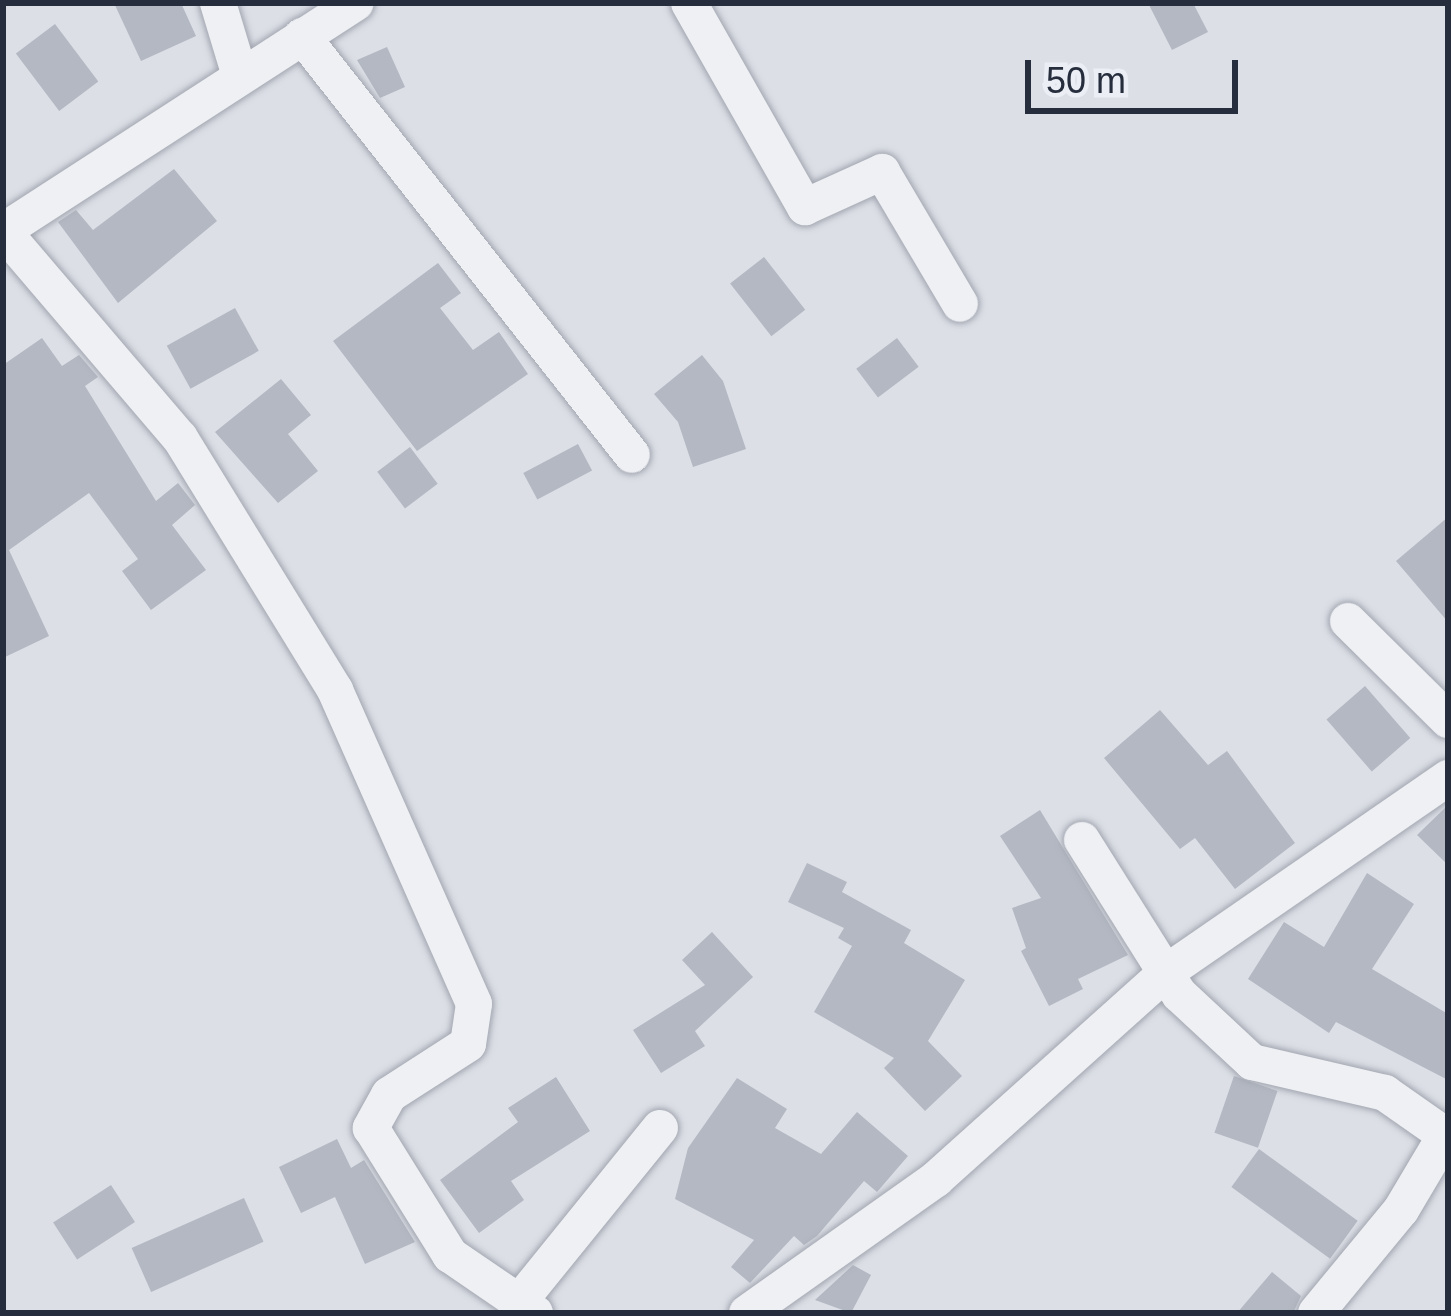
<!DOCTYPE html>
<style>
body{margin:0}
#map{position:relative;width:1451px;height:1316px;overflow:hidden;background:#dcdfe6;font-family:Arial,sans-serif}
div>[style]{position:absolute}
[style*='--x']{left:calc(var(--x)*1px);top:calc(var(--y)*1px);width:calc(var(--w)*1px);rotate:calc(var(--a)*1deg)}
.building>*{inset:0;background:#b3b8c2;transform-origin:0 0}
.roads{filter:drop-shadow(0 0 3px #a2a6b0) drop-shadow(0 0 3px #a2a6b0)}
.minor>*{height:36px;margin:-18px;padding:0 18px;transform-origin:18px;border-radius:18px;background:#eef0f4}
span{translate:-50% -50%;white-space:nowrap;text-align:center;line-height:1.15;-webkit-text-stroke:9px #ebeef4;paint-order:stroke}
.frame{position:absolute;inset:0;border:6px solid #262d3c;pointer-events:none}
.scale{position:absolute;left:1025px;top:60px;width:213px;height:54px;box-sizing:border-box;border:6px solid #262d3c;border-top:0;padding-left:15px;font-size:36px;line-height:42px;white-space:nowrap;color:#262d3c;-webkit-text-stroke:9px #ebeef4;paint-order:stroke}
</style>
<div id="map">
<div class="building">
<i style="clip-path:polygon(114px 3px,181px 3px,196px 36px,141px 61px)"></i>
<i style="clip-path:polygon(1148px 3px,1193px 3px,1208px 32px,1172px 50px)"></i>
<i style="left:55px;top:24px;width:72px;height:49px;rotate:53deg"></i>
<i style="clip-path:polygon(387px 47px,405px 87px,380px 98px,357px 60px)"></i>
<i style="clip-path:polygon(174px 169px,217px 221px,118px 303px,58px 222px,76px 210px,93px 230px)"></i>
<i style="left:764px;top:257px;width:67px;height:43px;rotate:52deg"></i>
<i style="clip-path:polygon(438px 263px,461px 293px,440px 308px,473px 350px,499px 332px,528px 374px,417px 451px,333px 341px)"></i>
<i style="left:235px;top:308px;width:49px;height:78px;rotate:61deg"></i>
<i style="clip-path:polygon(42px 338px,62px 366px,79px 355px,98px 377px,85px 386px,156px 501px,178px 483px,195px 505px,172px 525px,206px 570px,151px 610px,122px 571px,138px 559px,89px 493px,9px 550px,49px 636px,3px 658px,3px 365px)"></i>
<i style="left:897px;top:338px;width:36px;height:51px;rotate:53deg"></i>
<i style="clip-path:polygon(702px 355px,723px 381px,746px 449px,693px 467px,678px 422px,654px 394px)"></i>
<i style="clip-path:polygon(281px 379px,311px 415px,288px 434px,318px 471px,278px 503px,215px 432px)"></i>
<i style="left:578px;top:444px;width:30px;height:62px;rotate:62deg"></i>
<i style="left:410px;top:447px;width:46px;height:41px;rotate:53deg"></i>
<i style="clip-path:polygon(1448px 517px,1448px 622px,1396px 561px)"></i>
<i style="left:1365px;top:686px;width:69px;height:51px;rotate:49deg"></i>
<i style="clip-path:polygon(1160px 710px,1208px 765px,1227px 751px,1295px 843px,1235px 889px,1195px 838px,1180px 849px,1104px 758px)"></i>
<i style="clip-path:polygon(1448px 805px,1448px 865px,1417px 835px)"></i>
<i style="clip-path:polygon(1040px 810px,1128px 955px,1078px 979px,1083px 989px,1049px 1006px,1021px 951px,1026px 948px,1012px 908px,1041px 898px,1000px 836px)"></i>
<i style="clip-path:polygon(807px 863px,847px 882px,842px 892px,911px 930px,904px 943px,965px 980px,928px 1041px,962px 1076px,925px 1111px,884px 1068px,894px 1058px,814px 1012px,852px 946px,838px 938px,844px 928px,788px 902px)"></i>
<i style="clip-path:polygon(1367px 873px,1414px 904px,1372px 969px,1448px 1014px,1448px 1080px,1336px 1022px,1329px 1033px,1248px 979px,1284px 922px,1324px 947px)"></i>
<i style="clip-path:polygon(712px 932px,753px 977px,695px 1031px,705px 1046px,661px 1073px,633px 1030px,705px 985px,682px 960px)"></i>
<i style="left:1234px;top:1076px;width:46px;height:60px;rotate:19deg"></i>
<i style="clip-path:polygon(556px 1077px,590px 1131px,511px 1181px,524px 1200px,479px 1233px,440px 1180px,518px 1122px,508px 1108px)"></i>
<i style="clip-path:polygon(737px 1078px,787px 1109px,775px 1128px,821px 1154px,857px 1112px,908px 1156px,877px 1192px,864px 1181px,817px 1236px,804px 1245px,794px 1236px,750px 1283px,731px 1267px,754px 1240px,675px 1199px,688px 1148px)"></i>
<i style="clip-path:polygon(337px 1139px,351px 1168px,364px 1160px,415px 1242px,365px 1264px,335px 1197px,301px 1213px,279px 1167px)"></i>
<i style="left:1259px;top:1149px;width:122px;height:47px;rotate:36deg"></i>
<i style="left:111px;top:1185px;width:44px;height:69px;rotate:57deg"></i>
<i style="left:244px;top:1198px;width:48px;height:123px;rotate:66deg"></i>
<i style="clip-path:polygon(853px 1265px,871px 1275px,851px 1313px,815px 1300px)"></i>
<i style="clip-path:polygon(1272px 1272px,1301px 1296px,1293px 1313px,1237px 1313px)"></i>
</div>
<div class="roads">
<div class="minor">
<i style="--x:218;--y:3;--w:76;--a:73.2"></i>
<i style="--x:689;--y:3;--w:235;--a:60.4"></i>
<i style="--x:805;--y:207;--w:85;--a:-24.4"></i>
<i style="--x:882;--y:172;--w:153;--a:59.4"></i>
<i style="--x:302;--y:36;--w:533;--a:51.78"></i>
<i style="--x:3;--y:231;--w:272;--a:49.5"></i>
<i style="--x:180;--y:438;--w:296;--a:58.4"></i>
<i style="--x:335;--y:690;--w:343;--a:66.1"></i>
<i style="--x:474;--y:1004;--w:40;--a:98.5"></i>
<i style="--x:468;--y:1044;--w:94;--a:147.2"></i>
<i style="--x:389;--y:1095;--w:38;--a:119"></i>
<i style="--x:371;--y:1128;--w:150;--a:58.1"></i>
<i style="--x:450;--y:1255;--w:103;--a:34.3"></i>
<i style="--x:3;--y:231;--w:420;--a:-32.9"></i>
<i style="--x:1348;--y:621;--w:141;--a:44.7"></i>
<i style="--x:1082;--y:840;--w:182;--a:57.8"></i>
<i style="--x:1179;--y:994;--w:100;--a:43"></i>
<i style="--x:1252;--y:1062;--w:137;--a:13.1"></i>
<i style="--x:1385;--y:1093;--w:73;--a:35"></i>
<i style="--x:519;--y:1302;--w:224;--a:-51"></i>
<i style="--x:747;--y:1313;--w:232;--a:-35.3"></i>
<i style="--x:936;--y:1179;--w:312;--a:-41.9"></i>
<i style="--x:1168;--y:971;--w:340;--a:-34.6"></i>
<i style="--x:1316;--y:1313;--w:134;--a:-50.5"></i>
<i style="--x:1401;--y:1210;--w:92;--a:-59.3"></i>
</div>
</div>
<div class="frame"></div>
<div class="scale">50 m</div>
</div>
